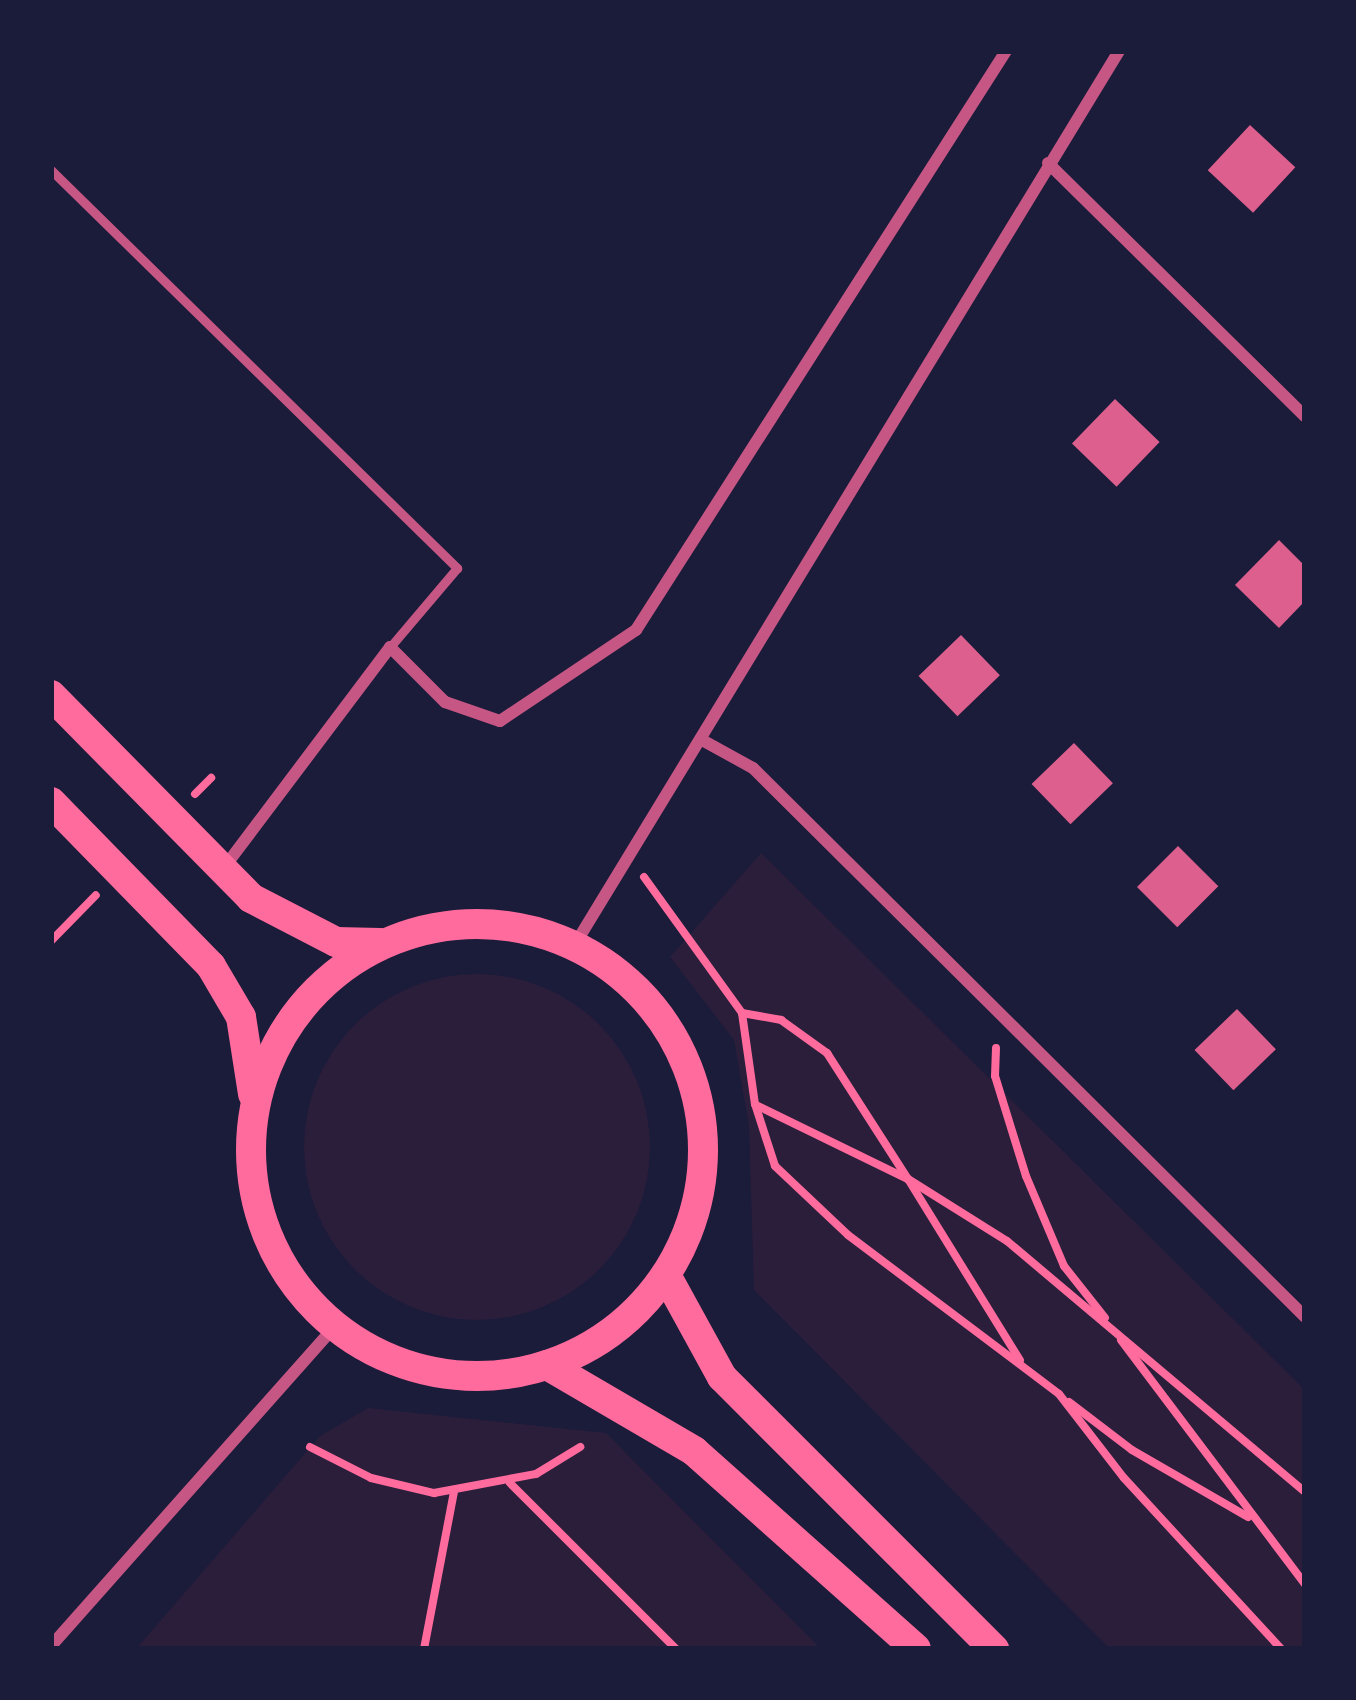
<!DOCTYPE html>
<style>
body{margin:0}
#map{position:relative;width:1356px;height:1700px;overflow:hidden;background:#1b1b3a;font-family:"Noto Serif",serif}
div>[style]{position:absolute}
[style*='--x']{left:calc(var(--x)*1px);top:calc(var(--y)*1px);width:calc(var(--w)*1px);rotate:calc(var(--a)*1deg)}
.green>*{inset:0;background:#2a1e3b}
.round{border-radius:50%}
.building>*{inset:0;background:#dd5f8e;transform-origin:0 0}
.path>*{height:8px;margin:-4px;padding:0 4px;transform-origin:4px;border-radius:4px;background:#ff6b9d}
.service>*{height:9px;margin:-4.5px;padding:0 4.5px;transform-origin:4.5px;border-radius:4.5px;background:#c65784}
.minor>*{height:12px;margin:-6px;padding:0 6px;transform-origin:6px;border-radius:6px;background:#c65784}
.primary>*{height:30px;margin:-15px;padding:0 15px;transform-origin:15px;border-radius:15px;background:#ff6b9d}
.primary>.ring{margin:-15px;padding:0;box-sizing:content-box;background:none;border:30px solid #ff6b9d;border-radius:50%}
span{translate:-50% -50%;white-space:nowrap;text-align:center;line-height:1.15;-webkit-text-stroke:9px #1b1b3a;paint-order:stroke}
.frame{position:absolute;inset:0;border:54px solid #1b1b3a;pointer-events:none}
</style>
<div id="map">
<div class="green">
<i style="clip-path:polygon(761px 853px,1305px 1390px,1305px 1649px,1110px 1649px,754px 1290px,749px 1126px,734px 1040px,670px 957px)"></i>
<i class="round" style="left:304px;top:974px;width:346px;height:346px"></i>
<i style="clip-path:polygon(368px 1408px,606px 1433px,821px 1649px,136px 1649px,320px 1436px)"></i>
</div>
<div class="building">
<i style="left:1250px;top:125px;width:62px;height:62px;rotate:43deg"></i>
<i style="left:1115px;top:399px;width:62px;height:62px;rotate:44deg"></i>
<i style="clip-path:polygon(1279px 540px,1305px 566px,1305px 601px,1279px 628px,1235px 585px)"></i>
<i style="left:961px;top:635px;width:56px;height:59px;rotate:46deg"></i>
<i style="left:1074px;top:743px;width:56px;height:59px;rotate:46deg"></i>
<i style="left:1178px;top:846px;width:57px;height:58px;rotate:45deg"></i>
<i style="left:1237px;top:1009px;width:56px;height:59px;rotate:46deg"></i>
</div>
<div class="path">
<i style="--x:195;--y:794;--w:23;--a:-45"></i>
<i style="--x:644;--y:877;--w:168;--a:54.2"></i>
<i style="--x:742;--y:1013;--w:92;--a:81.9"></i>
<i style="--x:755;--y:1104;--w:65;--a:72.1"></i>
<i style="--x:775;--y:1166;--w:100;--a:43.4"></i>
<i style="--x:848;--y:1235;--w:264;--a:37"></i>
<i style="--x:1059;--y:1394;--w:106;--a:52.3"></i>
<i style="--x:1124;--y:1478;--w:232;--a:47.4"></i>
<i style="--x:51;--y:941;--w:64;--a:-45.6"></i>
<i style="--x:742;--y:1013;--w:40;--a:10"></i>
<i style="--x:781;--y:1020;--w:57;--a:35.7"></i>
<i style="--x:827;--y:1053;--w:150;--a:57.3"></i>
<i style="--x:908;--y:1179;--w:117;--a:32.1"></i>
<i style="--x:1007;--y:1241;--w:390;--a:40.1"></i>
<i style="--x:996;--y:1048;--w:28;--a:92"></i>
<i style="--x:995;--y:1076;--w:105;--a:72.8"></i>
<i style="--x:1026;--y:1176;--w:98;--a:67.1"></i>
<i style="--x:1064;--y:1266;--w:66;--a:51.7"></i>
<i style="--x:756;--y:1105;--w:169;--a:26"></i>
<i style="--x:908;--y:1179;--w:213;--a:58.3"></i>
<i style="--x:1121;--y:1340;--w:306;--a:53"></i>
<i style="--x:1069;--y:1402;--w:79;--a:37.3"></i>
<i style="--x:1132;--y:1450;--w:134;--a:30"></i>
<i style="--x:310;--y:1447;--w:68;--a:26.9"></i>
<i style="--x:371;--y:1478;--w:65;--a:13.4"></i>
<i style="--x:434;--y:1493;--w:104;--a:-10.6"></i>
<i style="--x:536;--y:1474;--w:52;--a:-31.5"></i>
<i style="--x:510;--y:1483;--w:235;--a:45"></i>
<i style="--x:424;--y:1649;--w:160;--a:-79.2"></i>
</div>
<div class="service">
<i style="--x:51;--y:170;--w:569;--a:44.43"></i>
<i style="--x:457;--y:568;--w:104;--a:130.3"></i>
</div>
<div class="minor">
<i style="--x:1048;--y:163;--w:361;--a:44.6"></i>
<i style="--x:702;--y:740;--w:58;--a:28.8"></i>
<i style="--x:753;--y:768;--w:779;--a:44.84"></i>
<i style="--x:223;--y:869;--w:278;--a:-53"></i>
<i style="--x:390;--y:647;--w:78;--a:45"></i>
<i style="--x:445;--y:702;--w:58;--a:19.1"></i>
<i style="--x:500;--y:721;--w:164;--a:-33.8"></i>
<i style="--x:636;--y:630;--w:687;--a:-57.42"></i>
<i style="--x:574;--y:946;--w:1048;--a:-58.66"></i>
<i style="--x:51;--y:1646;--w:428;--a:-48.4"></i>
</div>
<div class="primary">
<i style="--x:51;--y:695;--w:285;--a:45.4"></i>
<i style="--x:251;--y:898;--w:96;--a:27.4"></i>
<i style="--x:336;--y:942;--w:44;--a:1.3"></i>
<i style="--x:51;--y:802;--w:229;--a:45.7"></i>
<i style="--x:211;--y:966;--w:59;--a:59.5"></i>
<i style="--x:241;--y:1017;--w:78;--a:81.1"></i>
<i class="ring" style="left:251px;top:924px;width:422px;height:422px"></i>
<i style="--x:666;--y:1275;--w:116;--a:61.2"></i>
<i style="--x:722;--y:1377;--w:385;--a:45"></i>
<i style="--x:547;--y:1365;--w:170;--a:30.3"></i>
<i style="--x:694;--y:1451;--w:297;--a:41.7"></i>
</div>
<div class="frame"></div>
</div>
